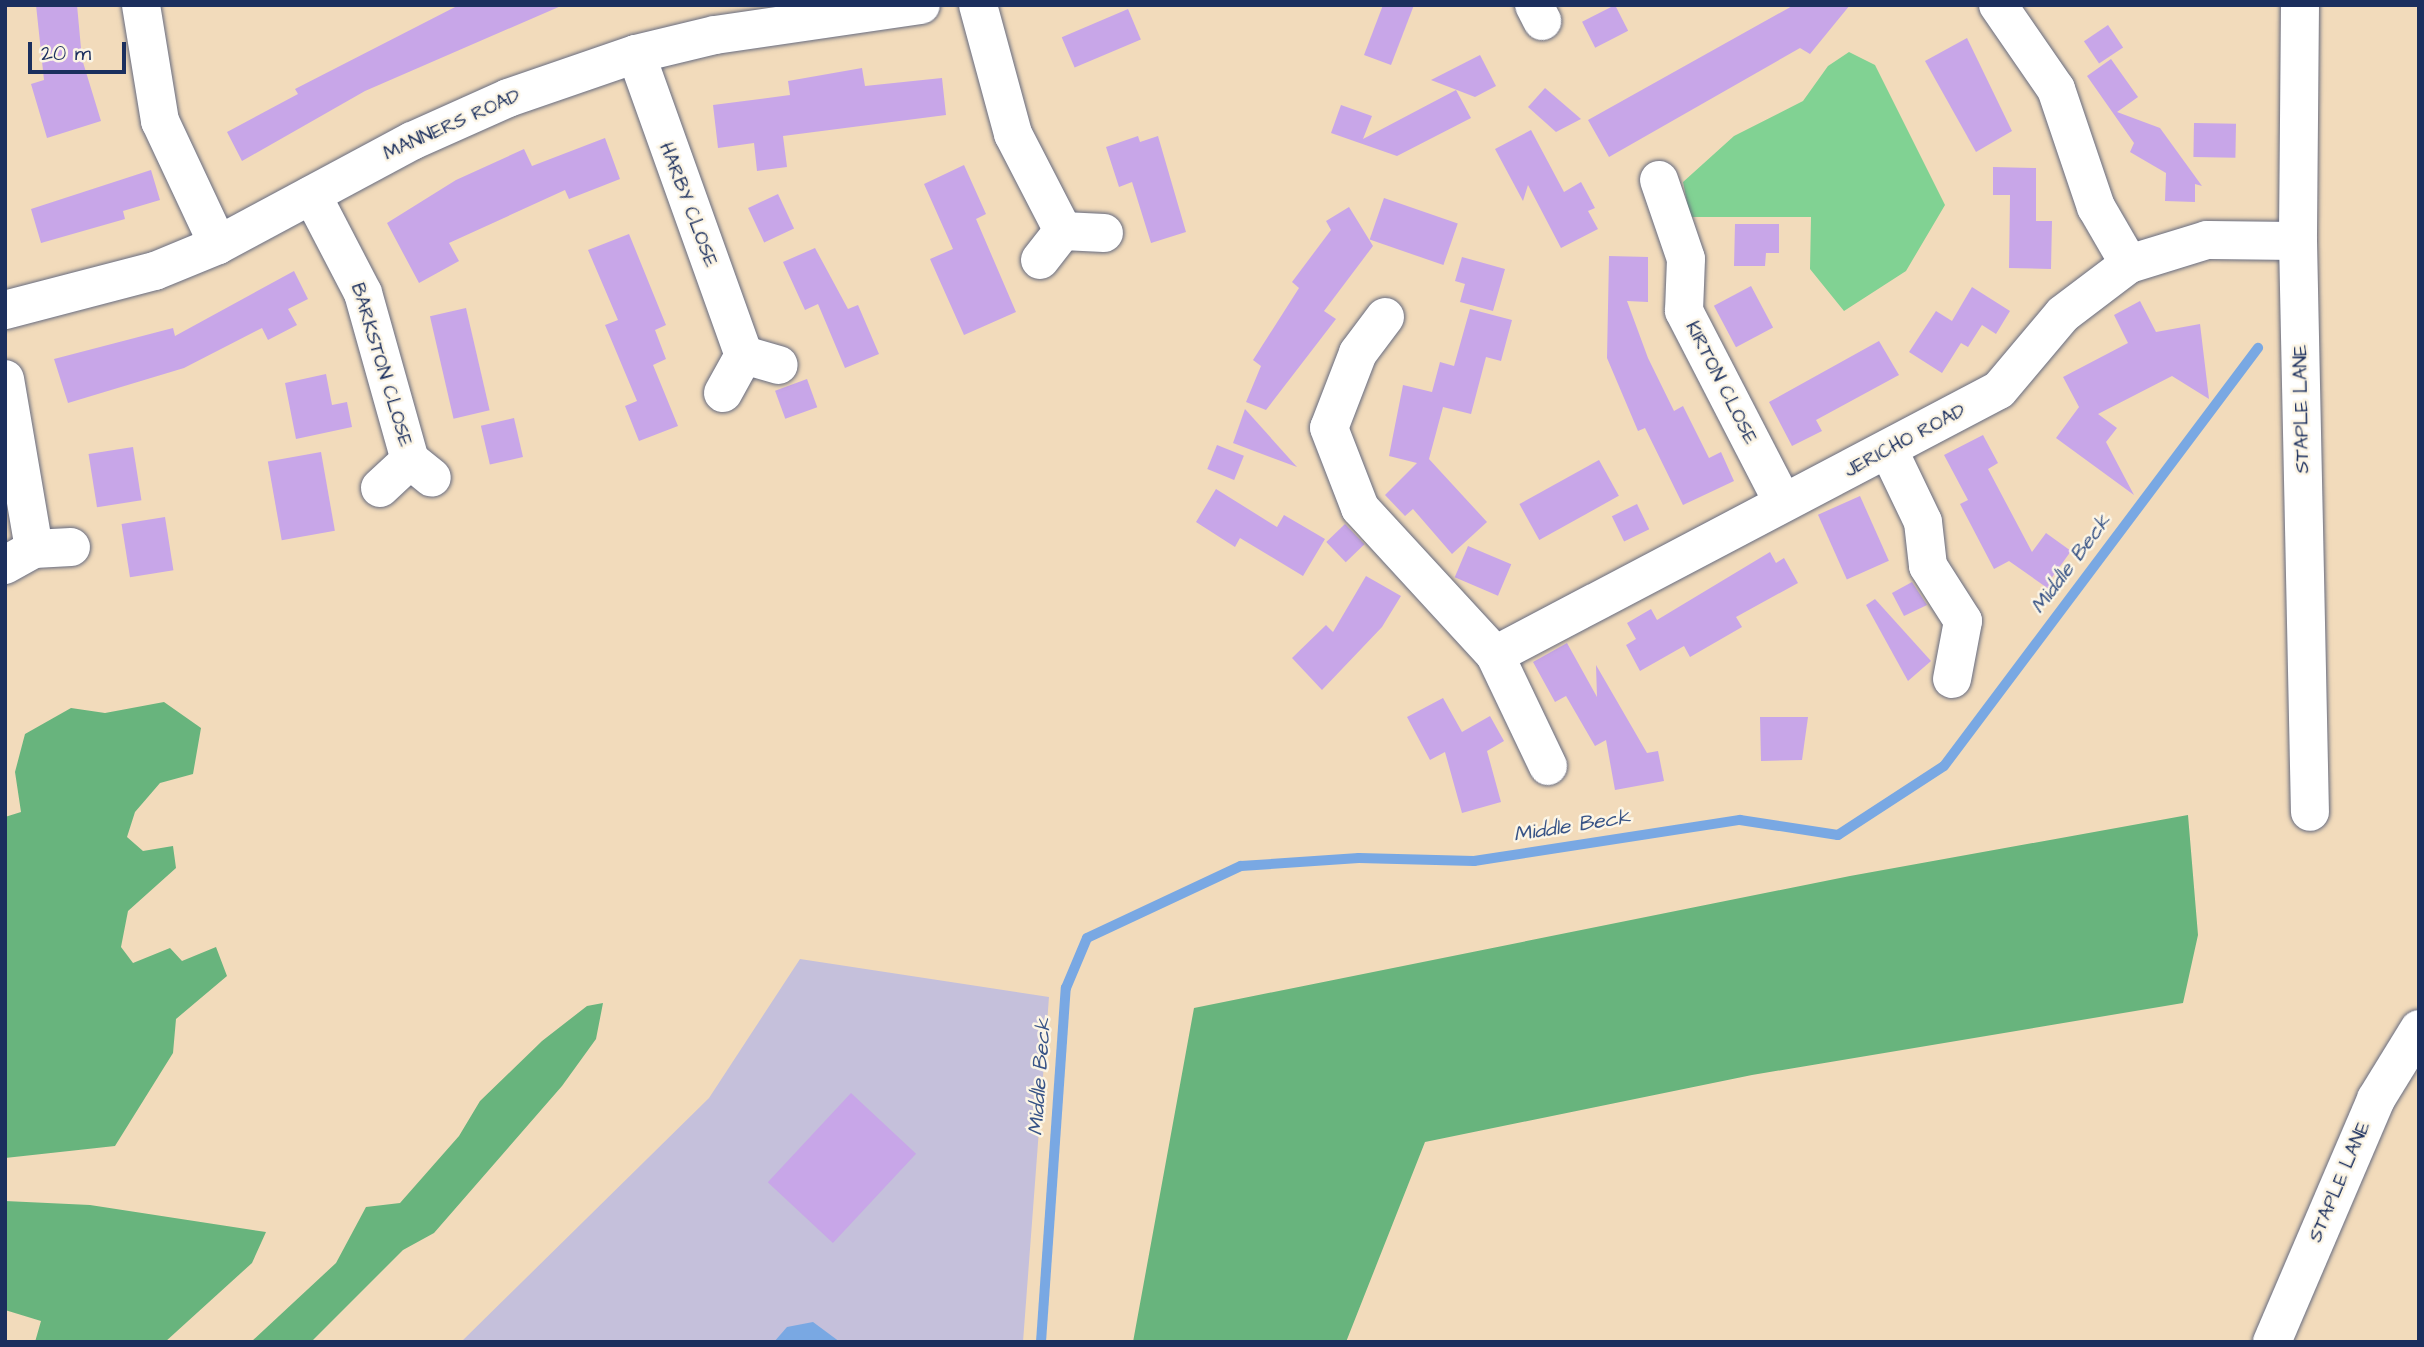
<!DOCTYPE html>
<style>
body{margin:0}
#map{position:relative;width:2424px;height:1347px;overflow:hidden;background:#f2dbbb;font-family:"Architects Daughter",sans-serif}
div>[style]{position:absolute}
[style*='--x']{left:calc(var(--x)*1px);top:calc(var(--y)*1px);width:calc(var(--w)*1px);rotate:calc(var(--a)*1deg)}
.industrial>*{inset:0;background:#c5c0db}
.green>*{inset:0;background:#81d293}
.forest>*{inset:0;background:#68b47d}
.water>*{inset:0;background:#79a8e3}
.stream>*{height:10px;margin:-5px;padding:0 5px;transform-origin:5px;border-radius:5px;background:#79a8e3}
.building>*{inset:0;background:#c8a6e8;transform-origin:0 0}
.roads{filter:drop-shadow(0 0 2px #666b7f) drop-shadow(0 0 2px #666b7f)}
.minor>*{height:38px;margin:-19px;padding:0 19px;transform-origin:19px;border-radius:19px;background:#fff}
.tertiary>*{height:38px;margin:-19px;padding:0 19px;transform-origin:19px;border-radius:19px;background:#fff}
span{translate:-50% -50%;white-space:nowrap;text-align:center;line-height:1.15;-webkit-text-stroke:5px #fcf5e5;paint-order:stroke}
.street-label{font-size:19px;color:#1b2f5e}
.water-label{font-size:21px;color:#375386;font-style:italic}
.frame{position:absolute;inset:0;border:7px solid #1b2f5e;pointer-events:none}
.scale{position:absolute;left:28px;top:42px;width:98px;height:32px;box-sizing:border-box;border:4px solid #1b2f5e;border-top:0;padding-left:9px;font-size:21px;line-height:24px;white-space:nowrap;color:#1b2f5e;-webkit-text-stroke:5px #fcf5e5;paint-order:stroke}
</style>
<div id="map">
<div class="industrial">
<i style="clip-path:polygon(800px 959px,1049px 997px,1023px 1342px,461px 1342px,709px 1098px)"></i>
</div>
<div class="green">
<i style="clip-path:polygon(1849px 52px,1875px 65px,1945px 205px,1906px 271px,1844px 311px,1810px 269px,1811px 217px,1690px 217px,1683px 182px,1734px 136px,1803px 101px,1828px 66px)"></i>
</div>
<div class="forest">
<i style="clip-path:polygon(164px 702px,201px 728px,193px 774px,160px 783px,135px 812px,127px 837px,143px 851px,173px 846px,176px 868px,128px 911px,121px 947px,133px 963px,170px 948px,182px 961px,216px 947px,227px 976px,176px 1019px,173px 1053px,115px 1146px,5px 1158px,5px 817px,21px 812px,15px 772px,25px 734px,71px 708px,105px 713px)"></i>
<i style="clip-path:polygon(2188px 815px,2198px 935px,2183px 1003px,1752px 1075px,1425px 1142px,1346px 1342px,1133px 1342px,1194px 1008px,1850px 876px)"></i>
<i style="clip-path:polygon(603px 1003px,596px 1039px,562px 1086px,434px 1233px,403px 1250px,311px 1342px,251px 1342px,336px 1263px,366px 1207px,400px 1203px,459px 1136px,480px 1101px,542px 1041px,587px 1006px)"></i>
<i style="clip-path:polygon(5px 1201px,90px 1205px,266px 1232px,252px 1263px,165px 1342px,35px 1342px,41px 1321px,5px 1310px)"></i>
</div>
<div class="water">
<i style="clip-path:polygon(813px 1322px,840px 1342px,774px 1342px,787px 1327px)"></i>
</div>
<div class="stream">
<i style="--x:1041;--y:1342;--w:355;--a:-86"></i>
<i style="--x:1066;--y:988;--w:54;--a:-67.2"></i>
<i style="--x:1087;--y:938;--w:170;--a:-25.1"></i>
<i style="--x:1241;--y:866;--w:118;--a:-3.9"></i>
<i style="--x:1359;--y:858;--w:115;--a:1.5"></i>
<i style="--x:1474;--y:861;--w:269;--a:-8.8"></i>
<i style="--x:1740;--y:820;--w:99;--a:8.7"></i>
<i style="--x:1838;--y:835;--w:126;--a:-33.1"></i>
<i style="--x:1944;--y:766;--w:523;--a:-53.09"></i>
</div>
<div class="building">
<i style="clip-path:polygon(36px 5px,77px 5px,82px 59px,101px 121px,47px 138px,31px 84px,44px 80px)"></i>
<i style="clip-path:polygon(459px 5px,561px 6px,365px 91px,242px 161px,227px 132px,298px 94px,295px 89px)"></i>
<i style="clip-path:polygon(1383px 5px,1414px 5px,1391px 65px,1364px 55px)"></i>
<i style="left:1615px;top:5px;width:29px;height:37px;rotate:63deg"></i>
<i style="clip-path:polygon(1794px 5px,1850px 5px,1810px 54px,1800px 48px,1609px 157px,1588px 120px)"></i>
<i style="left:1128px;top:9px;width:33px;height:72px;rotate:67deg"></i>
<i style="left:2108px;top:25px;width:27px;height:29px;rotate:56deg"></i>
<i style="clip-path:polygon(1967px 38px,2012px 131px,1976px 152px,1925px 61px)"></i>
<i style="clip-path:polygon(1480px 55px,1496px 86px,1475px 97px,1431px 80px)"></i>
<i style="clip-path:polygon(2111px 59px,2138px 97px,2117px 112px,2160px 128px,2202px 186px,2195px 184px,2195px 202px,2165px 201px,2166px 173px,2130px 152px,2134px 143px,2087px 76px)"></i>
<i style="clip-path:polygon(862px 68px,865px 86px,942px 78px,946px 115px,783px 136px,787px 167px,757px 171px,754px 143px,718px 148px,713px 105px,790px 95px,788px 81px)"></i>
<i style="clip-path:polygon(1545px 88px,1581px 119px,1556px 132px,1528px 107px)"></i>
<i style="clip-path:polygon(1456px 90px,1471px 118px,1397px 156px,1331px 133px,1341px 105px,1372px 116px,1363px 139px)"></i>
<i style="left:2194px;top:123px;width:42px;height:34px;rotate:1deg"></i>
<i style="clip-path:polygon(1531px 130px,1564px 192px,1581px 182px,1595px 208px,1588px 211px,1598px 229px,1561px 248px,1528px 185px,1523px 201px,1495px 149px)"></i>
<i style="clip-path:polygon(1138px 136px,1140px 142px,1158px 136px,1186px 232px,1151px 243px,1132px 182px,1119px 187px,1106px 147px)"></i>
<i style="clip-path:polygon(605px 138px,620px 179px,569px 199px,565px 190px,449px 243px,459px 261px,419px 283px,387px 223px,456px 180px,524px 149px,532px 166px)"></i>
<i style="clip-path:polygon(964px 165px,986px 214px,976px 219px,1016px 312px,964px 335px,930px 259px,953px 249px,924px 184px)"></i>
<i style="clip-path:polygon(1993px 167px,2036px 168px,2036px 221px,2052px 221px,2051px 269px,2009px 268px,2010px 195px,1993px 195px)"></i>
<i style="clip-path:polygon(151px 170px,160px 200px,123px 211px,125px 219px,41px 243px,31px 209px)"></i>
<i style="left:778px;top:194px;width:38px;height:33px;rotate:65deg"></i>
<i style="left:1384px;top:198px;width:78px;height:44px;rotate:19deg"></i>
<i style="clip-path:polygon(1349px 207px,1373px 246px,1324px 311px,1336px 319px,1266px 410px,1246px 402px,1261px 366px,1253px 360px,1299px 288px,1292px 282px,1331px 230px,1326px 221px)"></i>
<i style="clip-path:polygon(1735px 224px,1779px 224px,1779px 253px,1766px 253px,1765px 266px,1734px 266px)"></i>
<i style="clip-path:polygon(629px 234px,666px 325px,655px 330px,666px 359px,653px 365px,678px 426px,639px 441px,625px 406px,637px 401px,605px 325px,618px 320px,588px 250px)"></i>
<i style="clip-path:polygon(815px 248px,848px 309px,858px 305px,879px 354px,845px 368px,818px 304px,805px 310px,783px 262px)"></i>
<i style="clip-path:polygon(1609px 256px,1648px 257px,1648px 302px,1627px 301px,1648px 358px,1674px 411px,1683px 406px,1709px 458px,1721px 452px,1734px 481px,1683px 505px,1645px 428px,1638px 431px,1607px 358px)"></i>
<i style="clip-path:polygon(1462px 257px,1505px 269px,1493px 311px,1460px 302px,1465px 284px,1455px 281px)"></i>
<i style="clip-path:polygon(294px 271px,308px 299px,288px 309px,297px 325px,268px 340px,262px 328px,184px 368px,68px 403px,54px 359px,173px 328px,175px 336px)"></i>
<i style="left:1751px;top:286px;width:47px;height:42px;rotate:62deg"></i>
<i style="clip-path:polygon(1972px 287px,2010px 311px,1996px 334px,1982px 325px,1968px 347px,1961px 343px,1942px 373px,1909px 352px,1936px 311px,1952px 321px)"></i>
<i style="clip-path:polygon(2140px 301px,2156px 332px,2200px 324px,2209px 399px,2172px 376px,2098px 414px,2117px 428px,2106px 442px,2134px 495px,2056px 438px,2079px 407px,2063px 377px,2128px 343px,2114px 315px)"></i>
<i style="left:466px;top:308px;width:105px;height:37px;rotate:77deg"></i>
<i style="clip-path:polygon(1470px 309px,1512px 320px,1501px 361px,1486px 357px,1471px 414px,1443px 407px,1429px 459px,1487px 522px,1452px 554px,1413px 509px,1405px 516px,1385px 495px,1417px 463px,1389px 456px,1403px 385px,1432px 392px,1440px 362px,1454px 366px)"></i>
<i style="clip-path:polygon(1879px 341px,1899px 375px,1816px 420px,1822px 431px,1792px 446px,1769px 402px)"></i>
<i style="clip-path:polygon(326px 374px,332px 405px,347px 402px,352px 427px,296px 439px,285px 383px)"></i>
<i style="left:807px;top:379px;width:30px;height:34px;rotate:70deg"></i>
<i style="clip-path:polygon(1245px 409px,1297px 467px,1233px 443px)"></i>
<i style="left:514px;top:418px;width:40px;height:34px;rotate:77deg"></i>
<i style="clip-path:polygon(1983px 435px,1998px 463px,1988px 469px,2032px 552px,2046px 533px,2071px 551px,2048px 583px,2053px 592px,2009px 561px,1994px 569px,1960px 504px,1968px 500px,1944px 455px)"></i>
<i style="left:1217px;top:445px;width:29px;height:26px;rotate:22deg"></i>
<i style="left:133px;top:447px;width:54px;height:45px;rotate:81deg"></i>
<i style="left:321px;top:452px;width:80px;height:54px;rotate:80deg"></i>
<i style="left:1599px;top:460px;width:41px;height:91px;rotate:61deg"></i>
<i style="clip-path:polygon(1216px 489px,1277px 527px,1284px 515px,1325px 539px,1303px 576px,1240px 538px,1235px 547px,1196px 522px)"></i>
<i style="left:1860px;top:496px;width:71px;height:46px;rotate:66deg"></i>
<i style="left:1637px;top:504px;width:28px;height:28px;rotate:64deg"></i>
<i style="left:165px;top:517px;width:54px;height:44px;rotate:81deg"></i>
<i style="left:1345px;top:524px;width:28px;height:26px;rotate:46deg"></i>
<i style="left:1468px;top:546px;width:47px;height:34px;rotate:23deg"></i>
<i style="clip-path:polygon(1770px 552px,1776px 563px,1784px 558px,1798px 583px,1736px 617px,1742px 627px,1690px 657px,1684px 646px,1640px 671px,1626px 645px,1636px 639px,1627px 623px,1651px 609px,1657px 620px)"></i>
<i style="clip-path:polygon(1366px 576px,1401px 596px,1382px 627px,1322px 690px,1292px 658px,1326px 625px,1333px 632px)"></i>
<i style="clip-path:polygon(1912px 582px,1927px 605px,1904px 616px,1892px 593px)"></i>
<i style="clip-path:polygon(1875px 599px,1931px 661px,1908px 681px,1866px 605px)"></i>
<i style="clip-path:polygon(1567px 643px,1597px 697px,1596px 665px,1647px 753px,1658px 751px,1664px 781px,1615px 790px,1606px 740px,1595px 746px,1566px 696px,1555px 702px,1533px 662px)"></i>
<i style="clip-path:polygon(1443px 698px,1462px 732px,1490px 716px,1504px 741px,1487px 751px,1501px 802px,1462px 813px,1445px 752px,1430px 760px,1407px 717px)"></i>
<i style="clip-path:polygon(1760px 717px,1808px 717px,1802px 760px,1761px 761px)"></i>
<i style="left:851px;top:1093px;width:89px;height:122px;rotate:43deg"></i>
</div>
<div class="roads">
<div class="minor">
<i style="--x:141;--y:5;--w:118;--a:80.7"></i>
<i style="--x:160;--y:121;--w:137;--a:64.9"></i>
<i style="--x:978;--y:5;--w:134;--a:74.8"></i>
<i style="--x:1013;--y:134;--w:109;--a:62.7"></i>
<i style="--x:1534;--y:5;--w:18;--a:63"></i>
<i style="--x:1998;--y:5;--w:102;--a:55.4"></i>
<i style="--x:2056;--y:89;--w:125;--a:71.3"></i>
<i style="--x:2096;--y:207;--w:66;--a:59.9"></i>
<i style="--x:2300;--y:5;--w:236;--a:90.5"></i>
<i style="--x:2298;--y:241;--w:571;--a:88.8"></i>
<i style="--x:636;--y:54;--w:320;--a:70.3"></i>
<i style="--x:1659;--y:180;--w:83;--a:71.1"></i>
<i style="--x:1686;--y:259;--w:52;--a:92.2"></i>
<i style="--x:1684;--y:311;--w:214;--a:62.7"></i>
<i style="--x:312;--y:195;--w:110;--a:62.5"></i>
<i style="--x:363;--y:293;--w:173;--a:74.3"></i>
<i style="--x:1040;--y:260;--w:37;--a:-52"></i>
<i style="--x:1063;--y:231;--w:41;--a:2.8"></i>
<i style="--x:5;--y:310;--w:155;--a:-14.6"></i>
<i style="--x:155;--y:271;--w:68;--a:-22.4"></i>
<i style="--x:218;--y:245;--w:220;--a:-28.2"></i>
<i style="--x:412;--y:141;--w:105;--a:-24.1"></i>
<i style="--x:508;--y:98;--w:135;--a:-19"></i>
<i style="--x:636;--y:54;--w:81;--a:-13.5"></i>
<i style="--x:715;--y:35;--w:208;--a:-8.3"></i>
<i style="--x:1385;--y:317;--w:45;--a:126.9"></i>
<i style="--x:1358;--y:353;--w:80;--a:111.1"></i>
<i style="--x:1329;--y:428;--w:86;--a:68.8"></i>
<i style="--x:1360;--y:508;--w:200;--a:47.4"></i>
<i style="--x:1495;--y:655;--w:569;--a:-27.74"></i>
<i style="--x:1999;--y:390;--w:99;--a:-49.9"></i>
<i style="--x:2063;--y:314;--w:83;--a:-37.1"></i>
<i style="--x:2129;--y:264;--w:82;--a:-17.1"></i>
<i style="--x:2207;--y:240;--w:91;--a:0.6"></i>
<i style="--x:5;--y:379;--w:172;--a:80.3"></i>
<i style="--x:723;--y:393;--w:43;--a:-61.1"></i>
<i style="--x:744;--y:355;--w:36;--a:16"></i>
<i style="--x:1890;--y:453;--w:76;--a:64.4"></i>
<i style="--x:1923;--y:522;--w:44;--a:83.5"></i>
<i style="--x:1928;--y:566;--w:65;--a:57.5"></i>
<i style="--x:1963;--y:621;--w:59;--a:100.7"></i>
<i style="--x:380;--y:488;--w:41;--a:-43"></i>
<i style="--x:410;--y:460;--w:28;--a:39"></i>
<i style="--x:5;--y:565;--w:33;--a:-29"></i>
<i style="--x:34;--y:549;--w:37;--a:-3"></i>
<i style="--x:1495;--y:655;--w:123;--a:64.5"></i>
</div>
<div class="tertiary">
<i style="--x:2272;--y:1342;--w:264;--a:-66.8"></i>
<i style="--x:2376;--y:1099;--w:82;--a:-58.4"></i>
</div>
</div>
<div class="street-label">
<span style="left:452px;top:125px;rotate:-24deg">MANNERS ROAD</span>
<span style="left:688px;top:205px;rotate:69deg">HARBY CLOSE</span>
<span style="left:381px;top:365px;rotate:73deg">BARKSTON CLOSE</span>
<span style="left:1721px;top:383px;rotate:63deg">KIRTON CLOSE</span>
<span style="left:2302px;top:409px;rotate:-91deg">STAPLE LANE</span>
<span style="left:1905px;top:441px;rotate:-28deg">JERICHO ROAD</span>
<span style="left:2340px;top:1182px;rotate:-67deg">STAPLE LANE</span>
</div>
<div class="water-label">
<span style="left:2071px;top:564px;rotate:-53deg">Middle Beck</span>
<span style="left:1572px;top:826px;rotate:-9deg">Middle Beck</span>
<span style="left:1040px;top:1077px;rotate:-86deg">Middle Beck</span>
</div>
<div class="frame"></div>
<div class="scale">20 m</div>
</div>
